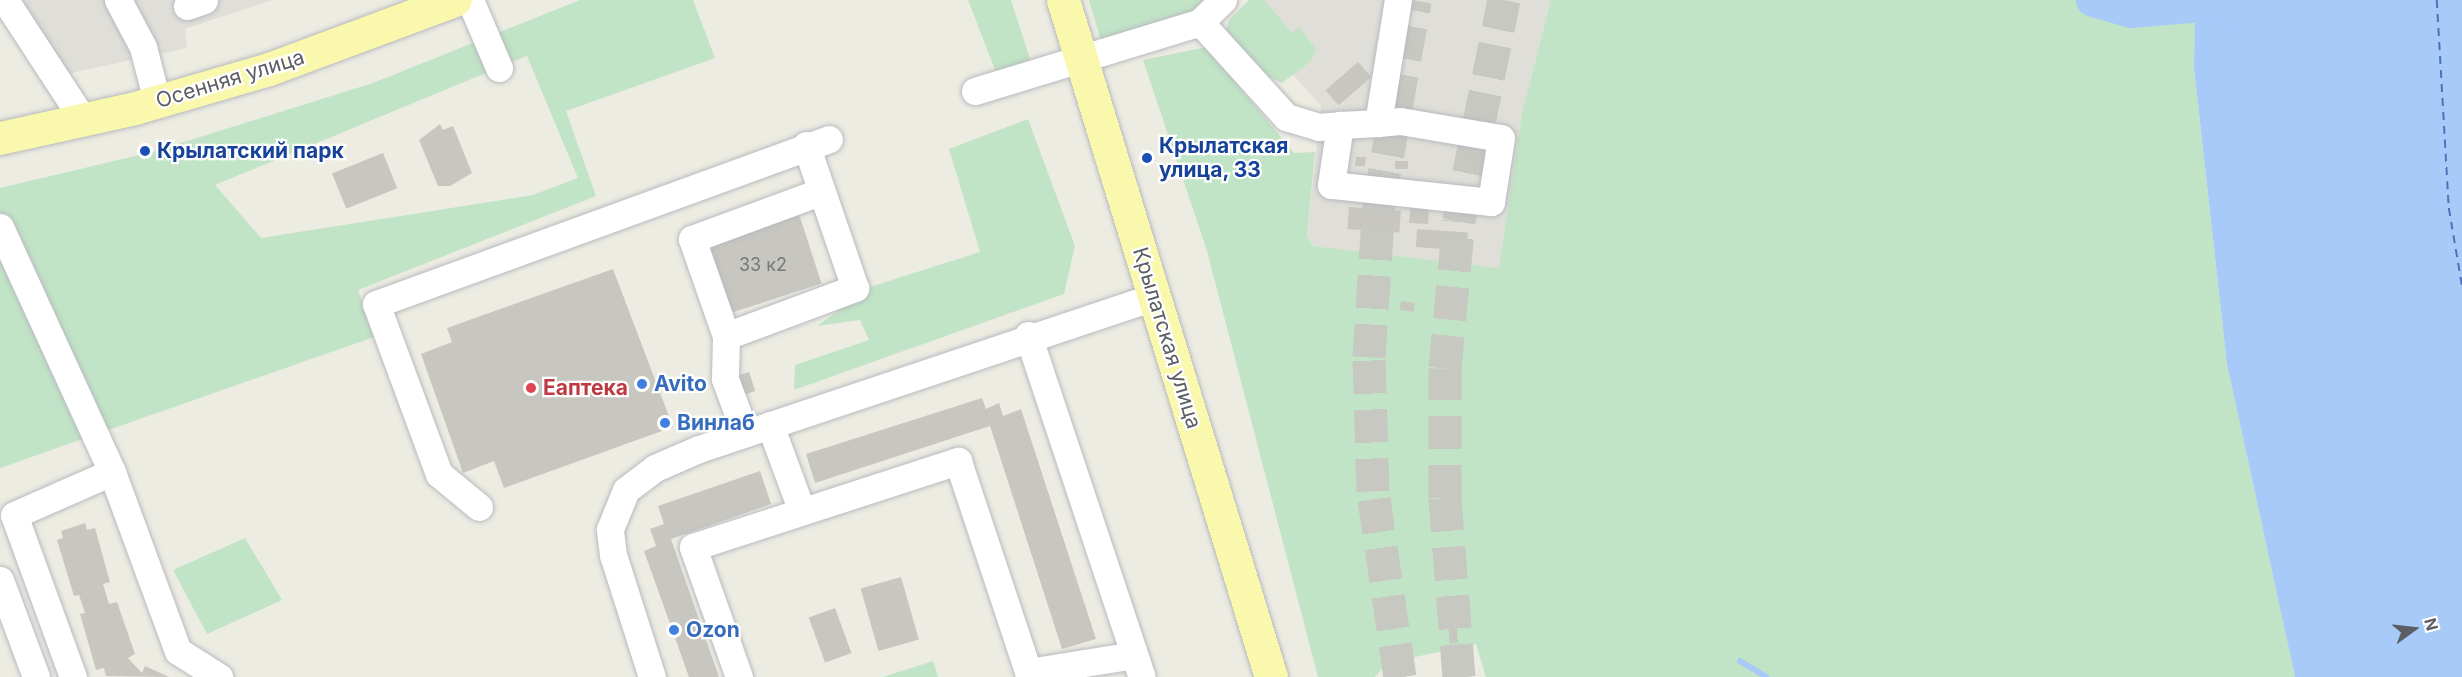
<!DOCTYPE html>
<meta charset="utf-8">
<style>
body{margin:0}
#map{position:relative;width:2462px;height:677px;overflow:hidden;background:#edece3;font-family:Inter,sans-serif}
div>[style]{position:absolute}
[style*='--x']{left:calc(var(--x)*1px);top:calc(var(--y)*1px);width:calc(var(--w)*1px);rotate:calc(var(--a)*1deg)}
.industrial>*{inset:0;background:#dfded8}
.green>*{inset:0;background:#c1e3c6}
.water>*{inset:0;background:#a7caf9}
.stream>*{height:6px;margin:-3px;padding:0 3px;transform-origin:3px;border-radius:3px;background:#a7caf9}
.river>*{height:34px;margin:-17px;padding:0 17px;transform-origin:17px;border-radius:17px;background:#a7caf9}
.ferry>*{height:1.5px;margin-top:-0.75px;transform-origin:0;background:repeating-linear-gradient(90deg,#4b72bb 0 8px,transparent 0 14px)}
.building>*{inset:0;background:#c8c6c0;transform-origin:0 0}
.major-tunnel>*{height:33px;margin-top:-16.5px;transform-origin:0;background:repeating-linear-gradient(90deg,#c8c8c3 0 33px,transparent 0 49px)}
.roads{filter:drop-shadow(0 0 2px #b8babf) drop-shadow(0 0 2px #b8babf)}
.minor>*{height:27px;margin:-13.5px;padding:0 13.5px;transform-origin:13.5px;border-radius:13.5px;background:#fff}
.major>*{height:33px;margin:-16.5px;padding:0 16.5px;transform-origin:16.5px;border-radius:16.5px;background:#f9f8ac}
.dots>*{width:16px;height:16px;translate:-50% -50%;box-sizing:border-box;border:3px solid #fff;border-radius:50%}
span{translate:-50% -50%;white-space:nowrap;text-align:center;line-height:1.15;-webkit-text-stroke:4.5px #fff;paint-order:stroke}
.number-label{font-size:18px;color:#76787a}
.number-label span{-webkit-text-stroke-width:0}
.street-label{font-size:21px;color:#5b5e63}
.transit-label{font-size:21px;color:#164399;font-weight:700}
.left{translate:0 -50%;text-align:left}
.shop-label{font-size:21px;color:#366cbe;font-weight:700}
.health-label{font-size:21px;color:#be3a42;font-weight:700}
.north{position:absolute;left:2384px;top:599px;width:60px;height:60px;-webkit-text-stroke:4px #fff;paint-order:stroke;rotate:75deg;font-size:16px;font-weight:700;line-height:24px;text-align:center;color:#5b5e63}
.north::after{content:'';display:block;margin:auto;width:21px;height:27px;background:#5b5e63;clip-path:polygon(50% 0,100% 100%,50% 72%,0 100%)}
</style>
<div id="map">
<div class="industrial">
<i style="clip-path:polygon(14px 0,273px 0,185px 29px,187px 48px,66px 74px)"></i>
<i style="clip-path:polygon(1264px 0,1551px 0,1522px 113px,1499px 268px,1313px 246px,1307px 236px,1321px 106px,1244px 19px)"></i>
</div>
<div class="green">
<i style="clip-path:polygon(evenodd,580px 0,693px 0,715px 58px,566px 111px,596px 196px,358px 290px,374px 337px,0 468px,0 188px,152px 152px,373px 83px,580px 0,527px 56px,578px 178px,533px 195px,261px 238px,215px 185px,527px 56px)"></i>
<i style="clip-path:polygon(968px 0,1011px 0,1031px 62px,997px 75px)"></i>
<i style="clip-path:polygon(1089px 0,1210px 0,1195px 12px,1111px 42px,1100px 38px)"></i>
<i style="clip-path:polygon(1249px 0,1264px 0,1292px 33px,1299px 27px,1316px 49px,1311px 61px,1282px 83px,1262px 74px,1226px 30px,1229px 20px)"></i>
<i style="clip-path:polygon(1551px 0,2195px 0,2194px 68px,2227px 364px,2295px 677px,1486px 677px,1476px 644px,1387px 663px,1375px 677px,1318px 677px,1207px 251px,1143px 60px,1206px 47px,1294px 153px,1315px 152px,1307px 236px,1313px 246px,1499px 268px,1522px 113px)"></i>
<i style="clip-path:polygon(1028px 119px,1075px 246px,1064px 294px,794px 390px,795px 365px,869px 340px,860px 320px,817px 326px,873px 286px,980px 252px,949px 149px)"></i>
<i style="clip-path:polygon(245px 538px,282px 600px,207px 634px,173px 570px)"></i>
<i style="clip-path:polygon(933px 661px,938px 677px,883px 677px)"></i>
</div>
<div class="water">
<i style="clip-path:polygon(2195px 0,2462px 0,2462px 677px,2295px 677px,2227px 364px,2194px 68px)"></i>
</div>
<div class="stream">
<i style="--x:1740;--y:661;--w:31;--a:31"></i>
</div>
<div class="river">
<i style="--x:2093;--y:0;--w:40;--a:16"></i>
<i style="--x:2131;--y:11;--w:83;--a:-4.8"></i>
<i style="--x:2214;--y:4;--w:28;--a:17"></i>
</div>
<div class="ferry">
<i style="--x:2437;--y:0;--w:208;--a:86.7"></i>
<i style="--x:2449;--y:208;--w:78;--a:80.4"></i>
</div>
<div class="building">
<i style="left:1358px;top:62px;width:20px;height:43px;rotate:49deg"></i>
<i style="clip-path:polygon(440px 124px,443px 130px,453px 126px,472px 173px,450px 186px,438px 186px,419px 140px)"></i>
<i style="left:383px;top:153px;width:38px;height:55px;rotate:68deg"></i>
<i style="clip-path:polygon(1356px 157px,1366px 157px,1365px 166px,1355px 166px)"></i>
<i style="left:1395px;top:161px;width:13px;height:8px"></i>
<i style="left:1349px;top:207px;width:52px;height:22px;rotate:4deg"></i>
<i style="left:1410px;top:207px;width:19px;height:16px;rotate:3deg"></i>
<i style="left:799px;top:214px;width:73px;height:100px;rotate:72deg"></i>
<i style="left:1417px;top:229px;width:51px;height:18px;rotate:4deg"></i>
<i style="clip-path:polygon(613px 269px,673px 427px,504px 488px,494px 461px,463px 473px,421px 354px,452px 342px,447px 328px)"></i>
<i style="left:1401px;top:301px;width:14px;height:9px;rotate:8deg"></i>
<i style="left:749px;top:372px;width:20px;height:19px;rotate:72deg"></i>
<i style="clip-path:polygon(982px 398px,986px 409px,999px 403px,1003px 416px,1021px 409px,1096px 639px,1062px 649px,990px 426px,815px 483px,806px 454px)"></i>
<i style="clip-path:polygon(760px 471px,771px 504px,671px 539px,719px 677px,689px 677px,644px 551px,656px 546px,650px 529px,664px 524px,658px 506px)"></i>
<i style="clip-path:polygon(85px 523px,87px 530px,95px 528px,110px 582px,103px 584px,109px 604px,117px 602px,135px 654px,128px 658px,142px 673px,145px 666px,169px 677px,106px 676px,104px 668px,96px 670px,80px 614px,85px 613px,79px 595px,74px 596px,57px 540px,63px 538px,61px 531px)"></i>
<i style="left:1383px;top:558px;width:17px;height:10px;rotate:80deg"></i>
<i style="left:901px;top:577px;width:65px;height:42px;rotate:74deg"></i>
<i style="left:835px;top:608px;width:48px;height:28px;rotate:70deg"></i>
<i style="left:1456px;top:624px;width:19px;height:8px;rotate:84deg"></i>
</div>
<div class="major-tunnel">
<i style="--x:1400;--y:677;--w:188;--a:-98.3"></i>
<i style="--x:1373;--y:491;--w:134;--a:-91.7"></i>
<i style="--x:1369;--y:357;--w:154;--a:-86.3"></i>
<i style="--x:1379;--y:203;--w:206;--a:-79.9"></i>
<i style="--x:1459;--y:677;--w:180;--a:-94.5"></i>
<i style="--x:1445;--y:498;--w:130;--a:-90"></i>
<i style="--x:1445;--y:368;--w:148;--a:-84.6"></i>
<i style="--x:1459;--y:221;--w:226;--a:-78.5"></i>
</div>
<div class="roads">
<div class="minor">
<i style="--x:5;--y:0;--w:145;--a:56.9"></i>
<i style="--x:118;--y:0;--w:53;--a:62"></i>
<i style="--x:143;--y:47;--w:56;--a:75.5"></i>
<i style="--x:470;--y:0;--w:74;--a:66.9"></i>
<i style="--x:187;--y:6;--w:18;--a:-19"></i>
<i style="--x:1200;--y:22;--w:128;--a:47.8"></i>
<i style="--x:1286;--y:117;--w:34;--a:17"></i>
<i style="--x:1318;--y:127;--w:22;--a:-5"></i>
<i style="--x:1340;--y:125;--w:38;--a:-3"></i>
<i style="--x:1378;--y:123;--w:22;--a:-5"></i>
<i style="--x:1400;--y:121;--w:102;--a:9.6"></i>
<i style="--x:1501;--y:138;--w:65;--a:98.9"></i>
<i style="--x:1491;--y:202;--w:161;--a:-173.9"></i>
<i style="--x:1331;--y:185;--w:61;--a:-81.5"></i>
<i style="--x:975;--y:91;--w:235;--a:-17"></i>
<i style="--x:1200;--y:22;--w:32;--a:-44"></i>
<i style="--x:1378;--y:123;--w:125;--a:-80.8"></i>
<i style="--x:0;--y:227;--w:269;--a:65.4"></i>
<i style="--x:112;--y:472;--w:191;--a:69.8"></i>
<i style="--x:178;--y:651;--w:49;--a:32.4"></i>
<i style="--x:1028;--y:335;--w:360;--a:71.6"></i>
<i style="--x:726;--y:336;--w:138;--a:-20.4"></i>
<i style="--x:855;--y:288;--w:151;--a:-108.9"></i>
<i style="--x:770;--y:425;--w:90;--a:69.7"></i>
<i style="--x:745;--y:433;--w:58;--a:-110.3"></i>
<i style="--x:725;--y:379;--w:43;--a:-88.7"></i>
<i style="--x:726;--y:336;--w:103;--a:-109.3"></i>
<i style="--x:692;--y:239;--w:136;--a:-20.2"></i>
<i style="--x:479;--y:507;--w:52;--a:-140.5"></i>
<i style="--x:439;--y:474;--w:181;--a:-110.3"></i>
<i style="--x:376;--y:304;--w:482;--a:-20"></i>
<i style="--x:0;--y:580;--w:103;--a:69.6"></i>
<i style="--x:1028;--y:672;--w:107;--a:-9.1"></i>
<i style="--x:73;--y:677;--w:172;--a:-110"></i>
<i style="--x:14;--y:515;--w:107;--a:-23.7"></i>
<i style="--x:652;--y:677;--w:128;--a:-107.7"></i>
<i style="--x:613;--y:555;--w:26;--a:-97"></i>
<i style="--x:610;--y:529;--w:42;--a:-67.7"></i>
<i style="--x:626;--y:490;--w:36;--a:-37"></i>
<i style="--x:655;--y:468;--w:48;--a:-23.4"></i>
<i style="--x:699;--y:449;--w:481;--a:-18.5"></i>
<i style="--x:739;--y:677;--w:138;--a:-109.5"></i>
<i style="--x:693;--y:547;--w:279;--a:-18"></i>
<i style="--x:958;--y:461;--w:228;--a:71.6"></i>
</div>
<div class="major">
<i style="--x:1063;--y:0;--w:708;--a:72.92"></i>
<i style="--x:0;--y:138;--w:138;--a:-12.5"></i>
<i style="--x:135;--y:108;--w:140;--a:-16.2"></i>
<i style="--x:269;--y:69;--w:198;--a:-20.4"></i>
</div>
</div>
<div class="dots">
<i style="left:145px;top:151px;background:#1a4fb4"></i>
<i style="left:1147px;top:158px;background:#1a4fb4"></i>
<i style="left:642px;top:384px;background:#3f7fe0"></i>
<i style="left:531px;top:388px;background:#e0444e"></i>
<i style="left:665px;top:423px;background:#3f7fe0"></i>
<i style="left:674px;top:630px;background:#3f7fe0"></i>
</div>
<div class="number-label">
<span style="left:763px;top:265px">33 к2</span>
</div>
<div class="street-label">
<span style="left:230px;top:79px;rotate:-17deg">Осенняя улица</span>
<span style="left:1167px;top:338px;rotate:73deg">Крылатская улица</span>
</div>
<div class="transit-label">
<span class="left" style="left:1159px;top:158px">Крылатская<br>улица, 33</span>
<span class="left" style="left:157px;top:151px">Крылатский парк</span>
</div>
<div class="shop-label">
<span class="left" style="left:654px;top:384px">Avito</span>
<span class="left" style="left:677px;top:423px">Винлаб</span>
<span class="left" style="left:686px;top:630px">Ozon</span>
</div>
<div class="health-label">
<span class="left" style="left:543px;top:388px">Еаптека</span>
</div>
<div class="north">N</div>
</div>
